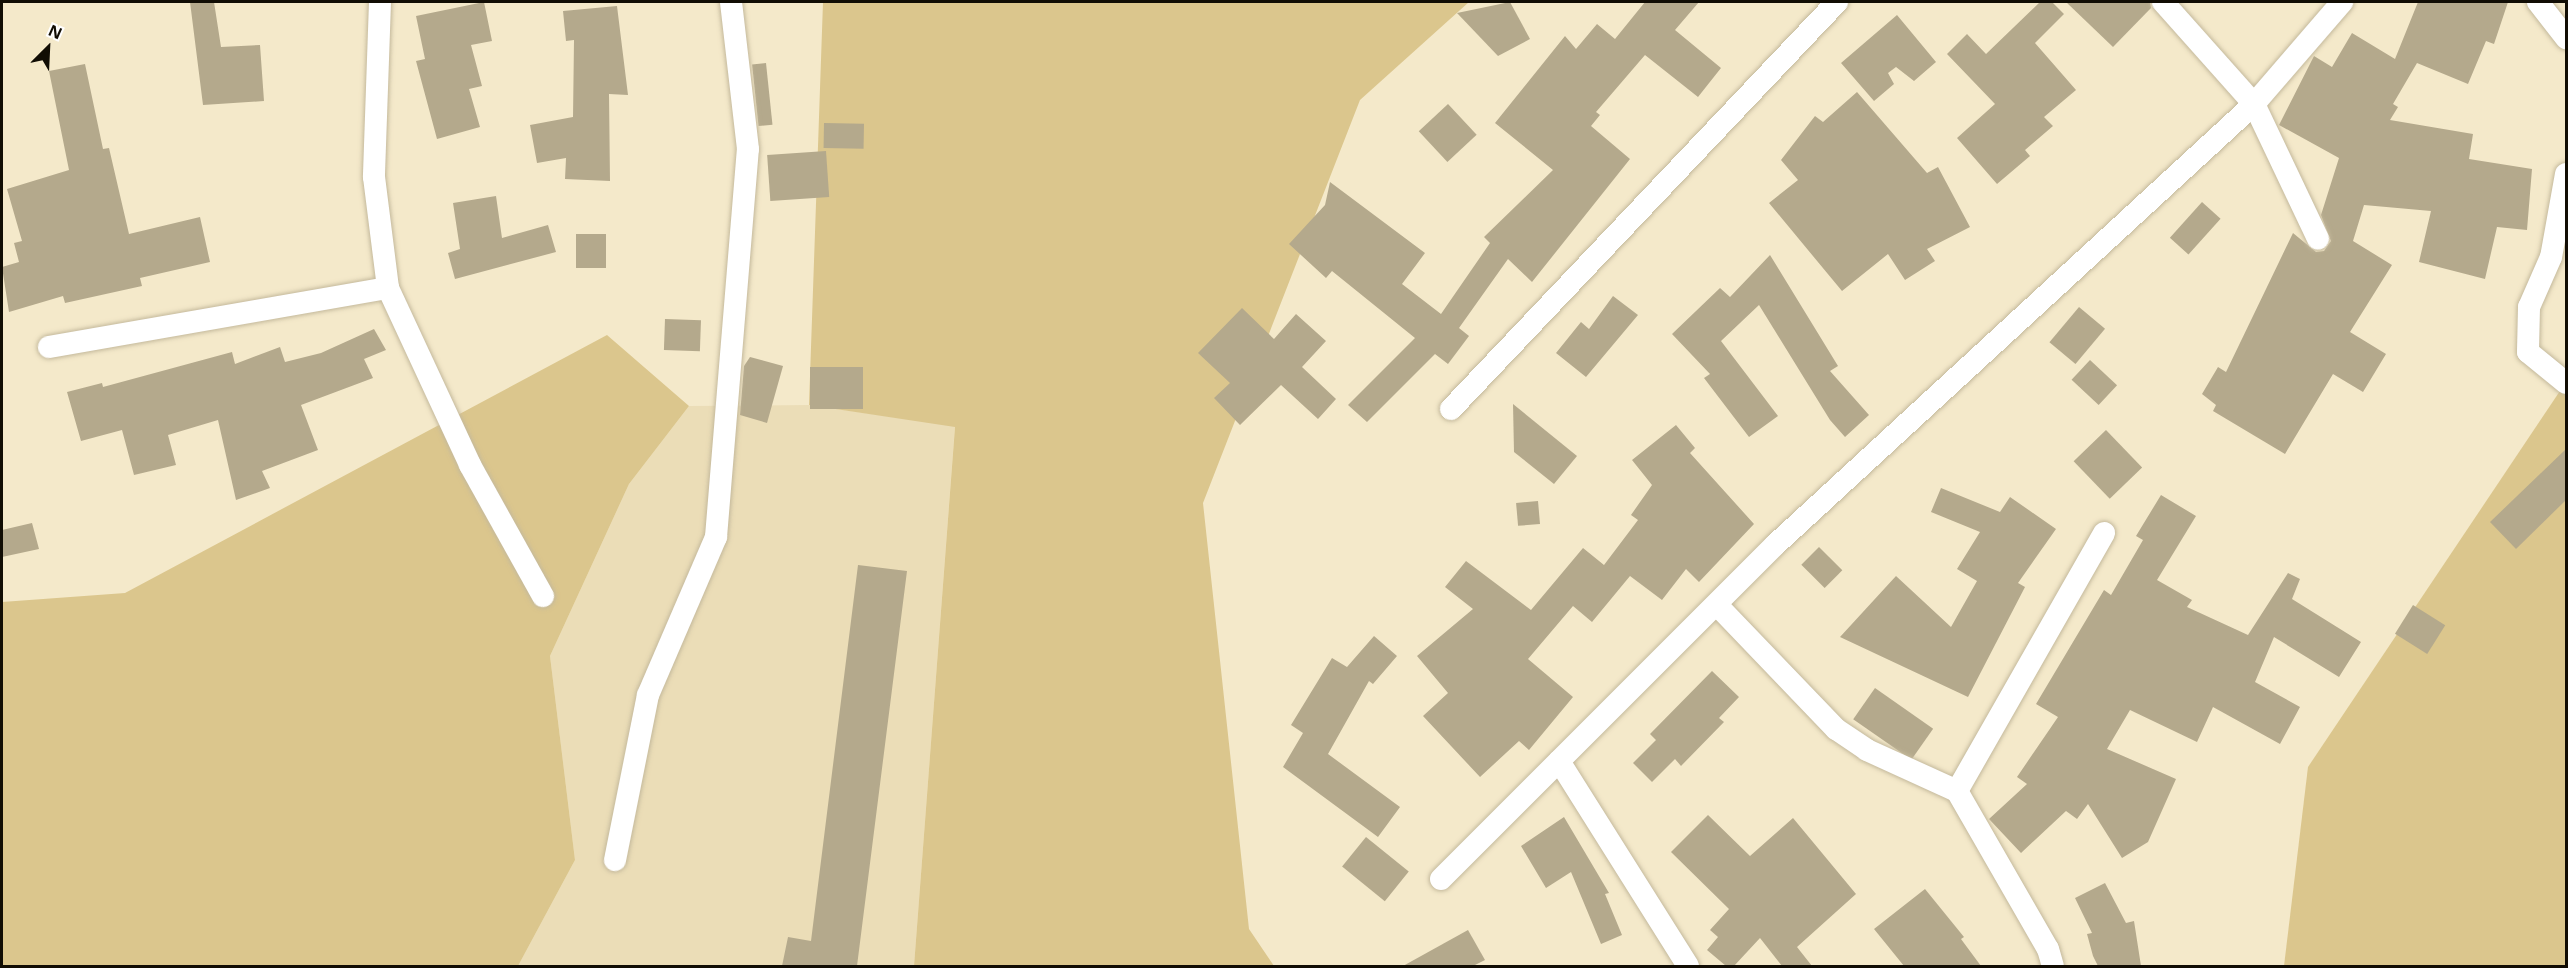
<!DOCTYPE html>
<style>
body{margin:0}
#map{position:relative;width:2568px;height:968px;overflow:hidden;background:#f4e9ca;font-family:"Open Sans",sans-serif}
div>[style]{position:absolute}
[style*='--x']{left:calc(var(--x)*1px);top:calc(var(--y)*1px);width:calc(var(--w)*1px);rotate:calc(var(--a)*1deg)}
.built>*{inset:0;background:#ebddb7}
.green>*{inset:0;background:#dbc68d}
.building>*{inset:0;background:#b4a98c;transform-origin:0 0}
.roads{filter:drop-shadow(0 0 2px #c4b99c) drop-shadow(0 0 2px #c4b99c)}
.minor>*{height:22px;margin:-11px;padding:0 11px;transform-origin:11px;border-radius:11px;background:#fff}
span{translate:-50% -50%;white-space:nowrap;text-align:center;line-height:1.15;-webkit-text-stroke:4.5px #fff;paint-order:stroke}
.frame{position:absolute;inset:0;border:3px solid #110d04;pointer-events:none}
.north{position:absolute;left:18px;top:18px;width:60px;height:60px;-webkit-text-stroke:4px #fff;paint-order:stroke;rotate:24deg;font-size:16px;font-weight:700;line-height:24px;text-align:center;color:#110d04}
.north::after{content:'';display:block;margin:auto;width:21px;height:27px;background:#110d04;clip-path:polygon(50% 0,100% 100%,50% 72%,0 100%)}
</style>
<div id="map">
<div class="built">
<i style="clip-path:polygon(809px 405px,955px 426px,914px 966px,518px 966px,575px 860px,550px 656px,629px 484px,689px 406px)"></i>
</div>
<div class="green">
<i style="clip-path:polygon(823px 2px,1469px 2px,1360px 100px,1203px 503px,1249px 929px,1274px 966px,914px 966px,955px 427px,809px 405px)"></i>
<i style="clip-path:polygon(607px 335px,689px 406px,629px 484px,550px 656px,575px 860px,518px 966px,2px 966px,2px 602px,125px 593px)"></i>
<i style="clip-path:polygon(2566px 382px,2566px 966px,2284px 966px,2308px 767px)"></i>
</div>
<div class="building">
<i style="clip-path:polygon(190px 2px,214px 2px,221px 47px,260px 45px,264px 101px,203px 105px)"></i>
<i style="clip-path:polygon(484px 2px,492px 41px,471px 45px,482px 86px,469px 89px,480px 127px,437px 139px,416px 61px,425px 59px,416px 16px)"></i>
<i style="clip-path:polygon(1510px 2px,1530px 39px,1498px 56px,1457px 13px)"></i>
<i style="clip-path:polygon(1645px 2px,1699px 2px,1675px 30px,1721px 68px,1698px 97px,1645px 55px,1596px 112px,1600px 115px,1591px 126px,1630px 159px,1532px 282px,1508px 259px,1459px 328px,1469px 336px,1448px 364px,1435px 354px,1367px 422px,1348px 405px,1415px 338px,1332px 271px,1326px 278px,1289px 244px,1325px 205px,1330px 182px,1425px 253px,1402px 284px,1441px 314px,1490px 243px,1484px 237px,1553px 170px,1495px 123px,1565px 36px,1576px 49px,1597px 24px,1615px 39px)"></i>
<i style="clip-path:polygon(2040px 2px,2052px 2px,2064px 14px,2035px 43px,2076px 90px,2044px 117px,2053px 126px,2025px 150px,2030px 156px,1997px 184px,1957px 138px,1995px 104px,1947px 54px,1967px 34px,1986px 54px)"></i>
<i style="clip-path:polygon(2066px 2px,2150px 2px,2151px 8px,2113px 47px)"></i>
<i style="clip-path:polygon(2418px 2px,2508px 2px,2494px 44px,2486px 41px,2468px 84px,2417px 63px,2393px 104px,2398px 107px,2390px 120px,2473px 134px,2469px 159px,2532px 169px,2527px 230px,2497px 227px,2485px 279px,2419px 262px,2431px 211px,2364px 205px,2353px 241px,2392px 265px,2350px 332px,2386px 354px,2363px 392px,2333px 374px,2285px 454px,2213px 411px,2216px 405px,2202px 394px,2218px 367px,2226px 372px,2293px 233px,2316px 252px,2324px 251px,2331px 241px,2321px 215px,2339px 158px,2279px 125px,2314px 56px,2332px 67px,2352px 33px,2395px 59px)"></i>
<i style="clip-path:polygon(617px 6px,628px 95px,609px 94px,610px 181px,565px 179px,566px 158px,537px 163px,530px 125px,573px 117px,574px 40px,566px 41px,563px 11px)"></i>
<i style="clip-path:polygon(1897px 15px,1936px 62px,1914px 81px,1896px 67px,1888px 73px,1894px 84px,1874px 101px,1841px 63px)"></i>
<i style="left:766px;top:63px;width:62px;height:14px;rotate:84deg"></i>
<i style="clip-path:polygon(85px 64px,103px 149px,109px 148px,129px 234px,200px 217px,210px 262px,140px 278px,142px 286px,65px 303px,63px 296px,9px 312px,2px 267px,19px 262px,14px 243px,22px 241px,7px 189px,69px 170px,49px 71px)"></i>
<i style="clip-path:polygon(1857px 92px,1927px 173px,1938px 167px,1970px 227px,1927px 249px,1935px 261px,1905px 280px,1888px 254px,1842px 291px,1769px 203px,1798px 180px,1781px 160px,1815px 116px,1823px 122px)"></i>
<i style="left:1448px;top:104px;width:42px;height:40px;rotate:47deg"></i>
<i style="left:824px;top:123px;width:40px;height:25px;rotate:1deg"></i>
<i style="left:826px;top:151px;width:46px;height:59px;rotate:86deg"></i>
<i style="clip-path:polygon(496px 196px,502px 238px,548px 225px,556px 252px,455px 279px,448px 253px,460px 249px,453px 203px)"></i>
<i style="left:2202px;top:202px;width:25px;height:48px;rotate:42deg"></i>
<i style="left:576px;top:234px;width:30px;height:34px"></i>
<i style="clip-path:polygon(1770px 255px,1838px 366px,1830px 371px,1869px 415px,1845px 437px,1830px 420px,1759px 305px,1721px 341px,1778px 416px,1749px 437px,1704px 378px,1710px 374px,1672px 334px,1720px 288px,1730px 297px)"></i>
<i style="clip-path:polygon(1613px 296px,1638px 315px,1586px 377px,1556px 353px,1581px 322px,1589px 329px)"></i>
<i style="left:2079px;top:307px;width:34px;height:46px;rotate:40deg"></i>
<i style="clip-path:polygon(1242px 308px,1274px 339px,1296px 314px,1326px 341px,1302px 367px,1336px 399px,1318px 419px,1281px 385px,1240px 425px,1214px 398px,1230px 383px,1198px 353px)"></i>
<i style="left:665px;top:319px;width:36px;height:31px;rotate:2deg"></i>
<i style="clip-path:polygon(374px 329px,386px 350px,364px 359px,373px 378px,301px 405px,318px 450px,262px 471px,270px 488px,236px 500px,218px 420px,168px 435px,176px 465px,134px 475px,122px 430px,81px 441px,67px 392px,102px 383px,103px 387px,232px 352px,235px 364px,280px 347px,285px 362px,321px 353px)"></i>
<i style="clip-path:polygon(750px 357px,783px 366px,767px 423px,740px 415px,744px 366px)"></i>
<i style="left:2090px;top:360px;width:37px;height:27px;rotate:43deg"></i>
<i style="left:810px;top:367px;width:53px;height:42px"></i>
<i style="clip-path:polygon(1513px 404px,1577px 456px,1554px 484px,1514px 452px)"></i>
<i style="clip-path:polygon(1676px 425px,1695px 448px,1690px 453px,1754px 524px,1699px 582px,1686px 569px,1662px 600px,1630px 576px,1592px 622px,1573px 606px,1528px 659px,1573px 697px,1529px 750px,1519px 741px,1480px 777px,1423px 716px,1448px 693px,1417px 656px,1473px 609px,1445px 587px,1466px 561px,1531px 610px,1583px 548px,1604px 565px,1638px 520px,1631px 515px,1652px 485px,1632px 460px)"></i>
<i style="left:2106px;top:430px;width:52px;height:45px;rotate:46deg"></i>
<i style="clip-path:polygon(2566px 449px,2566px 500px,2516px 549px,2490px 522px)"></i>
<i style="clip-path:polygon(1941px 488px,2000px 512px,2010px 497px,2056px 529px,2018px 583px,2025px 587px,1968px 697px,1840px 637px,1896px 576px,1951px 627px,1977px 581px,1957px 569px,1980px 532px,1931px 512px)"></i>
<i style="clip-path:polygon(2161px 495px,2196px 516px,2157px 580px,2192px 600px,2187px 607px,2248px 635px,2288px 573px,2300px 579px,2292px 599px,2361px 642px,2339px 677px,2274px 637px,2255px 682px,2300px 707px,2280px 744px,2213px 707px,2197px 742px,2130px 710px,2107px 749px,2176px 779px,2148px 842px,2122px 858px,2088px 804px,2077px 819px,2066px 811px,2021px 853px,1989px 819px,2027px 784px,2017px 777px,2058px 717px,2036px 704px,2104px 590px,2111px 595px,2143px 540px,2136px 536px)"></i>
<i style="left:1538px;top:501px;width:23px;height:22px;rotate:85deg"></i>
<i style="clip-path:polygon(32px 523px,39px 549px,2px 557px,2px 530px)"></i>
<i style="left:1819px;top:547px;width:33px;height:25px;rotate:45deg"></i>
<i style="clip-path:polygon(858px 565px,907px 571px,857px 966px,782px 966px,788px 937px,811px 941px)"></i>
<i style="left:2413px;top:605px;width:38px;height:34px;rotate:32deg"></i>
<i style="clip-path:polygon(1374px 636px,1397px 656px,1373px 684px,1369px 681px,1328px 754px,1400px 807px,1378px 837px,1283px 767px,1303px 733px,1291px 725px,1332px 658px,1347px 667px)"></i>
<i style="clip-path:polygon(1712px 671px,1739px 697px,1719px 718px,1724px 722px,1681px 766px,1675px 759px,1652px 782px,1633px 763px,1656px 740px,1650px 734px)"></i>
<i style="left:1875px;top:688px;width:71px;height:38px;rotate:35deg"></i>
<i style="clip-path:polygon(1708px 815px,1750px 856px,1793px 818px,1856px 894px,1797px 947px,1812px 966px,1782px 966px,1760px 938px,1734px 966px,1726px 966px,1707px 950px,1718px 937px,1710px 930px,1729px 909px,1671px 852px)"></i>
<i style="clip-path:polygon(1564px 817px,1609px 893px,1605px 894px,1622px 935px,1601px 944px,1571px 872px,1546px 888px,1521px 846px)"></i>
<i style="left:1366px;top:837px;width:55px;height:38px;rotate:39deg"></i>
<i style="clip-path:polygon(2105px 883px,2126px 923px,2134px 921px,2141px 966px,2098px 966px,2093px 956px,2087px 934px,2092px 933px,2075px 898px)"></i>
<i style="clip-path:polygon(1925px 889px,1964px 937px,1961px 939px,1981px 966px,1904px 966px,1874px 929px)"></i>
<i style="clip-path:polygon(1468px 930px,1485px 960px,1473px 966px,1403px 966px)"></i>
</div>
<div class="roads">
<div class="minor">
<i style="--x:380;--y:2;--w:175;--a:92"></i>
<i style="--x:374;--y:177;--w:112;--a:82.8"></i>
<i style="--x:388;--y:288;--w:195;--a:65.1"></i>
<i style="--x:470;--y:465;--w:150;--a:60.9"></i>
<i style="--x:2163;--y:2;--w:137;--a:48.3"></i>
<i style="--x:2254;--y:104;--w:149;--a:64.6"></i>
<i style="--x:2538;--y:2;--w:46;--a:52.1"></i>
<i style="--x:2566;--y:174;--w:84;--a:100.2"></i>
<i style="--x:2551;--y:257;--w:55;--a:113.7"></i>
<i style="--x:2529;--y:307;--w:45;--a:91.3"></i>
<i style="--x:2528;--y:352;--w:49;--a:39.2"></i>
<i style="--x:49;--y:347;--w:344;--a:-9.9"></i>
<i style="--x:1451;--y:409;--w:561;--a:-46.52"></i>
<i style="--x:1717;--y:605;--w:172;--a:46.2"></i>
<i style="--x:1836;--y:729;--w:37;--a:34"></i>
<i style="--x:1867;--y:750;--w:99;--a:24.5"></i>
<i style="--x:1957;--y:791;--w:182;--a:60.1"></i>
<i style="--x:2048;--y:949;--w:18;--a:74"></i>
<i style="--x:1559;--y:761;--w:242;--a:57.8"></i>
<i style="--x:1957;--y:791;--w:297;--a:-60.3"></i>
<i style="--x:615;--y:860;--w:168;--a:-78.7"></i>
<i style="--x:648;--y:695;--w:172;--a:-66.7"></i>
<i style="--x:716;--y:537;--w:389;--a:-85.3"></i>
<i style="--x:748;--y:149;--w:148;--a:-96.6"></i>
<i style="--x:1441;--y:879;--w:472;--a:-45"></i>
<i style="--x:1775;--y:545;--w:651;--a:-42.63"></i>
<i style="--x:2254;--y:104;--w:135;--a:-49.2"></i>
</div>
</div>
<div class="frame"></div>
<div class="north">N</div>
</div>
